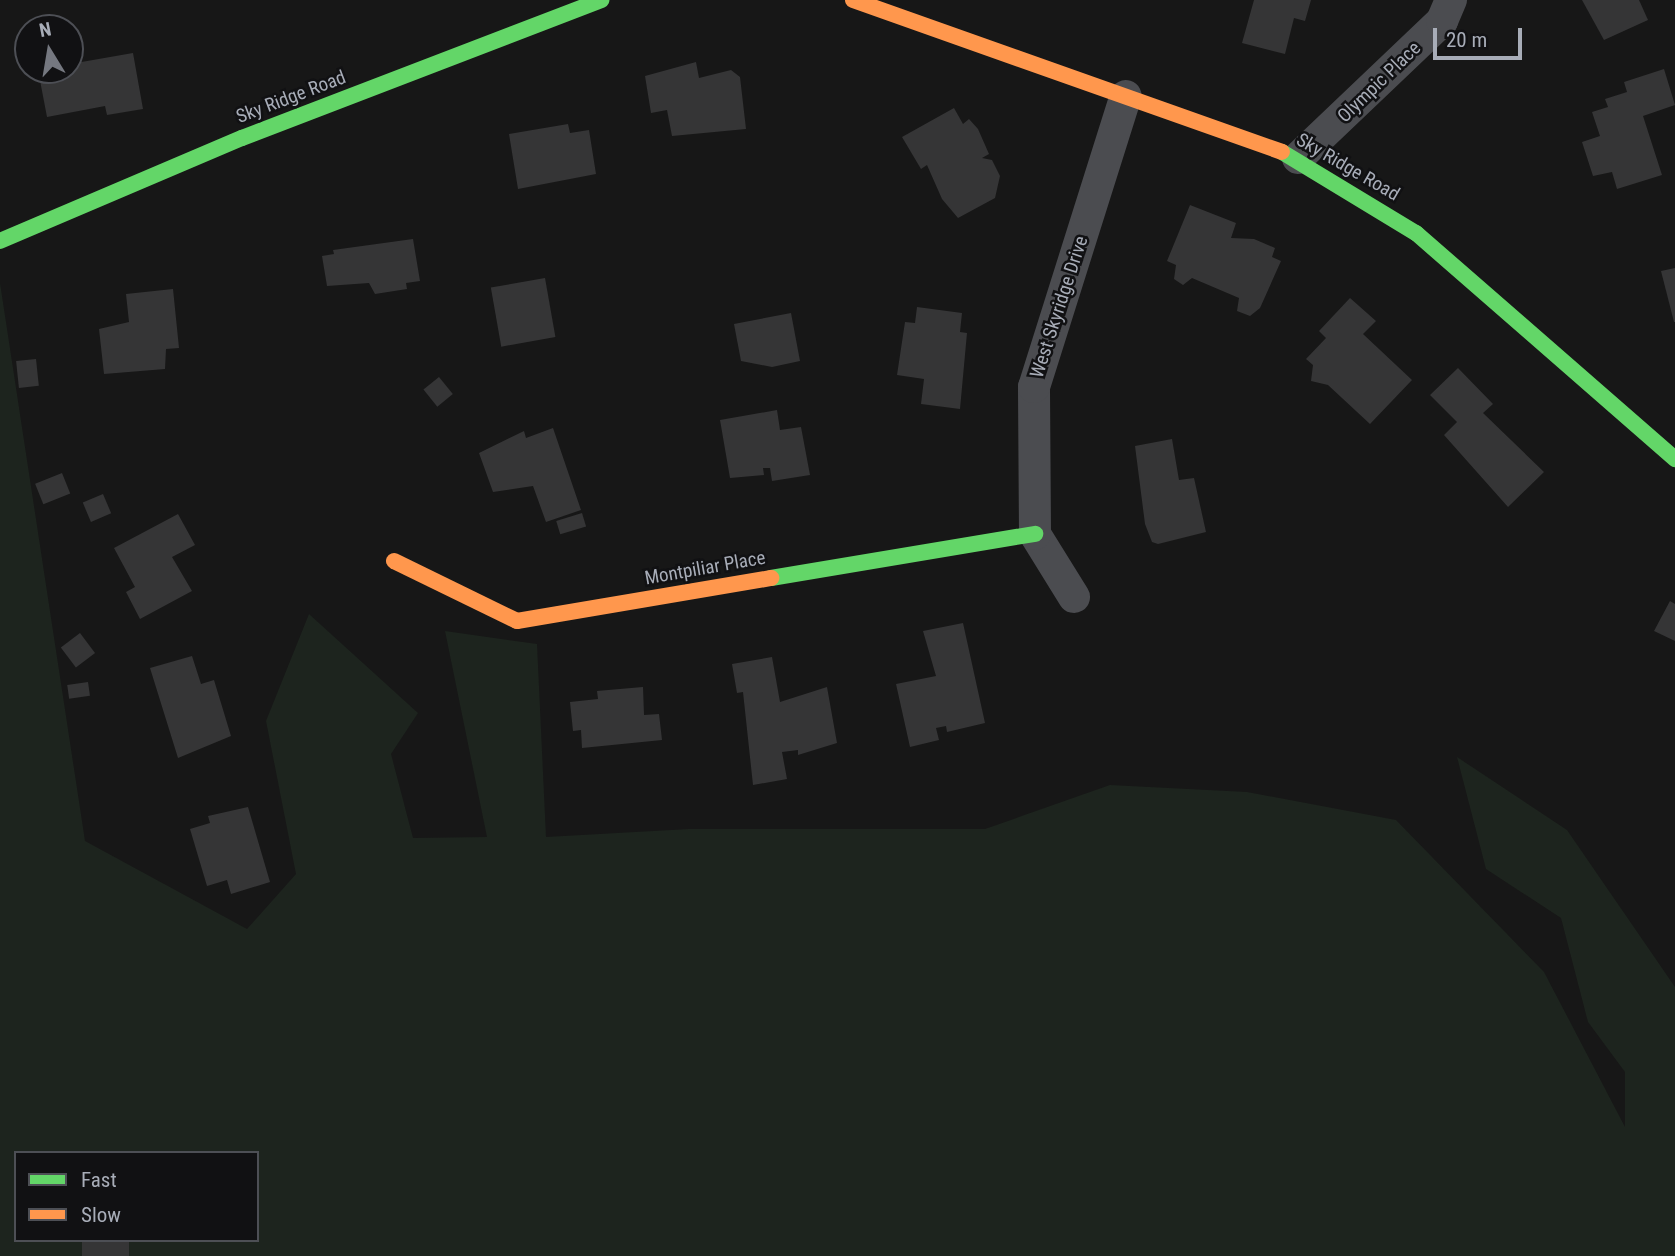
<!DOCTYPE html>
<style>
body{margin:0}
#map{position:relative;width:1675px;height:1256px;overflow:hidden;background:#171717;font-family:"Roboto Condensed",sans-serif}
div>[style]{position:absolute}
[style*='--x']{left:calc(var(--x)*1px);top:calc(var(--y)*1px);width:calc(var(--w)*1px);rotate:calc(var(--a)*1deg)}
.green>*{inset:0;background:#1d241e}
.building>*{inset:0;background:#353536;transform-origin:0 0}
.street>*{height:32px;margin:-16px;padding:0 16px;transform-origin:16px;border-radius:16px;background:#4b4c50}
.fast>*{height:16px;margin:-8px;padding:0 8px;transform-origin:8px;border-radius:8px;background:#63d668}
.slow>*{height:16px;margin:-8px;padding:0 8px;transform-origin:8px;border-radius:8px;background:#ff974d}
span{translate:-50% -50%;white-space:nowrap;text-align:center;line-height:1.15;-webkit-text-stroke:5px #111113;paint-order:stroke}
.street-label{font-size:19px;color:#a8adb8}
.legend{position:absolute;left:14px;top:1151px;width:245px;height:91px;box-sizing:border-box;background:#111113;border:2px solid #4d4f55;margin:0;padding:9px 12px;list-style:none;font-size:21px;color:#a8adb8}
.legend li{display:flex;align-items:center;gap:14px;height:35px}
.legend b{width:35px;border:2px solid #4d4f55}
.north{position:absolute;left:14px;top:14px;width:70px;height:70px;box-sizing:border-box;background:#111113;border:2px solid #4d4f55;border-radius:50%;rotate:349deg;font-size:19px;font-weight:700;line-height:28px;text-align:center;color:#a8adb8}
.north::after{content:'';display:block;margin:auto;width:24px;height:32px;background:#757880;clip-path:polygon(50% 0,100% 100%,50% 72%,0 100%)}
.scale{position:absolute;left:1433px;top:28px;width:89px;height:32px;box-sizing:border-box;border:4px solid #a8adb8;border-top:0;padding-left:9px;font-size:21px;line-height:24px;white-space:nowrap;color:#a8adb8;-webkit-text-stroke:5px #111113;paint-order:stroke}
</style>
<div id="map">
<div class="green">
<i style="clip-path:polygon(evenodd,0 283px,85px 841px,247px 929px,296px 874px,266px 721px,309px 614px,418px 713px,391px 754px,413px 838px,487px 837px,445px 631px,537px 644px,546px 837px,689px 829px,985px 829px,1110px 785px,1247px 792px,1396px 820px,1544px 972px,1625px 1127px,1625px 1072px,1588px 1022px,1561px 918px,1486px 869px,1457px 757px,1567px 830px,1675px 987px,1675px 1256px,0 1256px,0 283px,16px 1153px,257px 1153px,257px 1240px,16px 1240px,16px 1153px)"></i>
</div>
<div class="building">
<i style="clip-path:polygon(1254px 0,1311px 0,1305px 21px,1294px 18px,1285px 54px,1242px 43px)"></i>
<i style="clip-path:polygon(1582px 0,1639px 0,1648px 20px,1604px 40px)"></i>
<i style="clip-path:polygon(133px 53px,143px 109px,107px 115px,105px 106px,47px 117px,38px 70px,70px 70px,70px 64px)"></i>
<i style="clip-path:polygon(696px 62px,699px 78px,731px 70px,740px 77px,746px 129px,672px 136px,667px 110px,651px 113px,645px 76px)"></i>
<i style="clip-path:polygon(1664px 69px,1675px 105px,1643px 116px,1662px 175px,1617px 189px,1612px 172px,1593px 176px,1582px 142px,1600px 136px,1592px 112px,1608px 107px,1605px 99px,1627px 92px,1624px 82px)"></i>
<i style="clip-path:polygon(954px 108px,963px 124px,969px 119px,978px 129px,989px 154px,982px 158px,992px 160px,1000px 176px,995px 198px,958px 218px,942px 199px,927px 165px,921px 169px,902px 137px)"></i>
<i style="clip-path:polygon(568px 124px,570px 133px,589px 130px,596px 174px,518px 189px,509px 134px)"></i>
<i style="clip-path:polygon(1190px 205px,1236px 223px,1231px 238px,1254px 239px,1275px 248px,1272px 257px,1281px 261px,1260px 308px,1250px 316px,1237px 311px,1239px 298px,1192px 278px,1183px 285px,1174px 279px,1176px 265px,1167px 261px)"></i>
<i style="clip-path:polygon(413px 239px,420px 281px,406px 283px,407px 289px,375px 294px,369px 283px,327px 286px,322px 256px,334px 254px,333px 250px)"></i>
<i style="clip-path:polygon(1675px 268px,1675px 322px,1674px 322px,1661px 271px)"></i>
<i style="left:545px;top:278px;width:60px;height:55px;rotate:80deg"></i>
<i style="clip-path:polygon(173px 289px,179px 348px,166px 349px,165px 369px,104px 374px,99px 329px,129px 322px,126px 294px)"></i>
<i style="clip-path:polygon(1350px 298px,1376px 321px,1363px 334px,1412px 380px,1370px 424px,1328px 385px,1311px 381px,1313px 365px,1306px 359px,1326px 338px,1319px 331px)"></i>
<i style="clip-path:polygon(917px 307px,962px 313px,960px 332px,967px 333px,960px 409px,921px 404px,924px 379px,897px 375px,905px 322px,915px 323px)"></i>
<i style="clip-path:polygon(791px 313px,800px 361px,772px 367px,741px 361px,734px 324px)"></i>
<i style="left:36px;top:359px;width:27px;height:20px;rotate:84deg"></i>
<i style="clip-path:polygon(1458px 368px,1493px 404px,1483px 413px,1544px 472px,1508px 507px,1444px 435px,1457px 422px,1430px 395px)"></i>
<i style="left:439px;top:377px;width:22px;height:20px;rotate:51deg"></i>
<i style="clip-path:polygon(777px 410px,780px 430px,801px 427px,810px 475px,772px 481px,770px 468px,763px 468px,764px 475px,730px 478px,720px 420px)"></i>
<i style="clip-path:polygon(553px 428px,581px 510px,546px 522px,533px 486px,493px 492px,479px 453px,524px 431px,526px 438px)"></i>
<i style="clip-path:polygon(1172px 439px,1179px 480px,1194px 478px,1206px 532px,1158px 544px,1152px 542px,1145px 524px,1135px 446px)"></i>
<i style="left:62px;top:473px;width:22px;height:29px;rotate:68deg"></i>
<i style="left:103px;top:494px;width:21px;height:22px;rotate:67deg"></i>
<i style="left:582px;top:513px;width:14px;height:27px;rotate:73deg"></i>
<i style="clip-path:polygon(178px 514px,195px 545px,172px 557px,192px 591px,140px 619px,126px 592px,135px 587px,114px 548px)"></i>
<i style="clip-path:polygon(1670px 601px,1675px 604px,1675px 641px,1654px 631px)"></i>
<i style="clip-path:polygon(963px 623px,985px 723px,947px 732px,946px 726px,936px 728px,939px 740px,910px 747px,896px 684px,936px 676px,923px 631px)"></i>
<i style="left:80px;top:633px;width:25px;height:24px;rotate:53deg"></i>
<i style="clip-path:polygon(192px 656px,201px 684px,214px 680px,231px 736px,178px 758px,150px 668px)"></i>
<i style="clip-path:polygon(772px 657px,780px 702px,827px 687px,837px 743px,798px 755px,798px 750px,782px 752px,787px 779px,753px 785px,743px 692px,737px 693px,732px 664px)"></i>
<i style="left:88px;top:682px;width:14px;height:21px;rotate:82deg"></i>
<i style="clip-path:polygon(643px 687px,644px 715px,659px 714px,662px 740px,582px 748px,581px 730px,573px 731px,570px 702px,598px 699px,597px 691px)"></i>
<i style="clip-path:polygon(248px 807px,270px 882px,231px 894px,227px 880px,207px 886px,190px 829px,210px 823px,208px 816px)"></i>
<i style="left:82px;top:1240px;width:47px;height:16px"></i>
</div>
<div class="street">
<i style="--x:1298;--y:158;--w:199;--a:-43.6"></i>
<i style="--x:1442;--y:21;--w:23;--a:-67"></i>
<i style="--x:1074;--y:597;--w:74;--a:-121.8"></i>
<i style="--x:1035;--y:534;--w:147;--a:-90.4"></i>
<i style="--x:1034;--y:387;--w:305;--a:-72.5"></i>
</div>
<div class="fast">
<i style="--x:1282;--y:152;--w:157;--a:31.2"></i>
<i style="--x:1416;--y:233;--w:344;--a:41.1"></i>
<i style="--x:0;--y:241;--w:263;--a:-23.1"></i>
<i style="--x:242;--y:138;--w:385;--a:-21"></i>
<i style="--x:771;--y:578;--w:268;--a:-9.5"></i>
</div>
<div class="slow">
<i style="--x:853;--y:0;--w:455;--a:19.5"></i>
<i style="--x:394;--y:561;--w:137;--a:26"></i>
<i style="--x:517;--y:621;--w:258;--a:-9.6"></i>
</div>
<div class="street-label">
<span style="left:1379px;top:82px;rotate:-44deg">Olympic Place</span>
<span style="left:291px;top:97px;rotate:-21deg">Sky Ridge Road</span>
<span style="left:1348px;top:167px;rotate:30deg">Sky Ridge Road</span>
<span style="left:1059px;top:307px;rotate:-72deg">West Skyridge Drive</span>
<span style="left:705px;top:568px;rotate:-10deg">Montpiliar Place</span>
</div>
<ul class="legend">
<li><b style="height:9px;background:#63d668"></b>Fast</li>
<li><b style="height:9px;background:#ff974d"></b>Slow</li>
</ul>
<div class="north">N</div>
<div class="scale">20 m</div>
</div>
